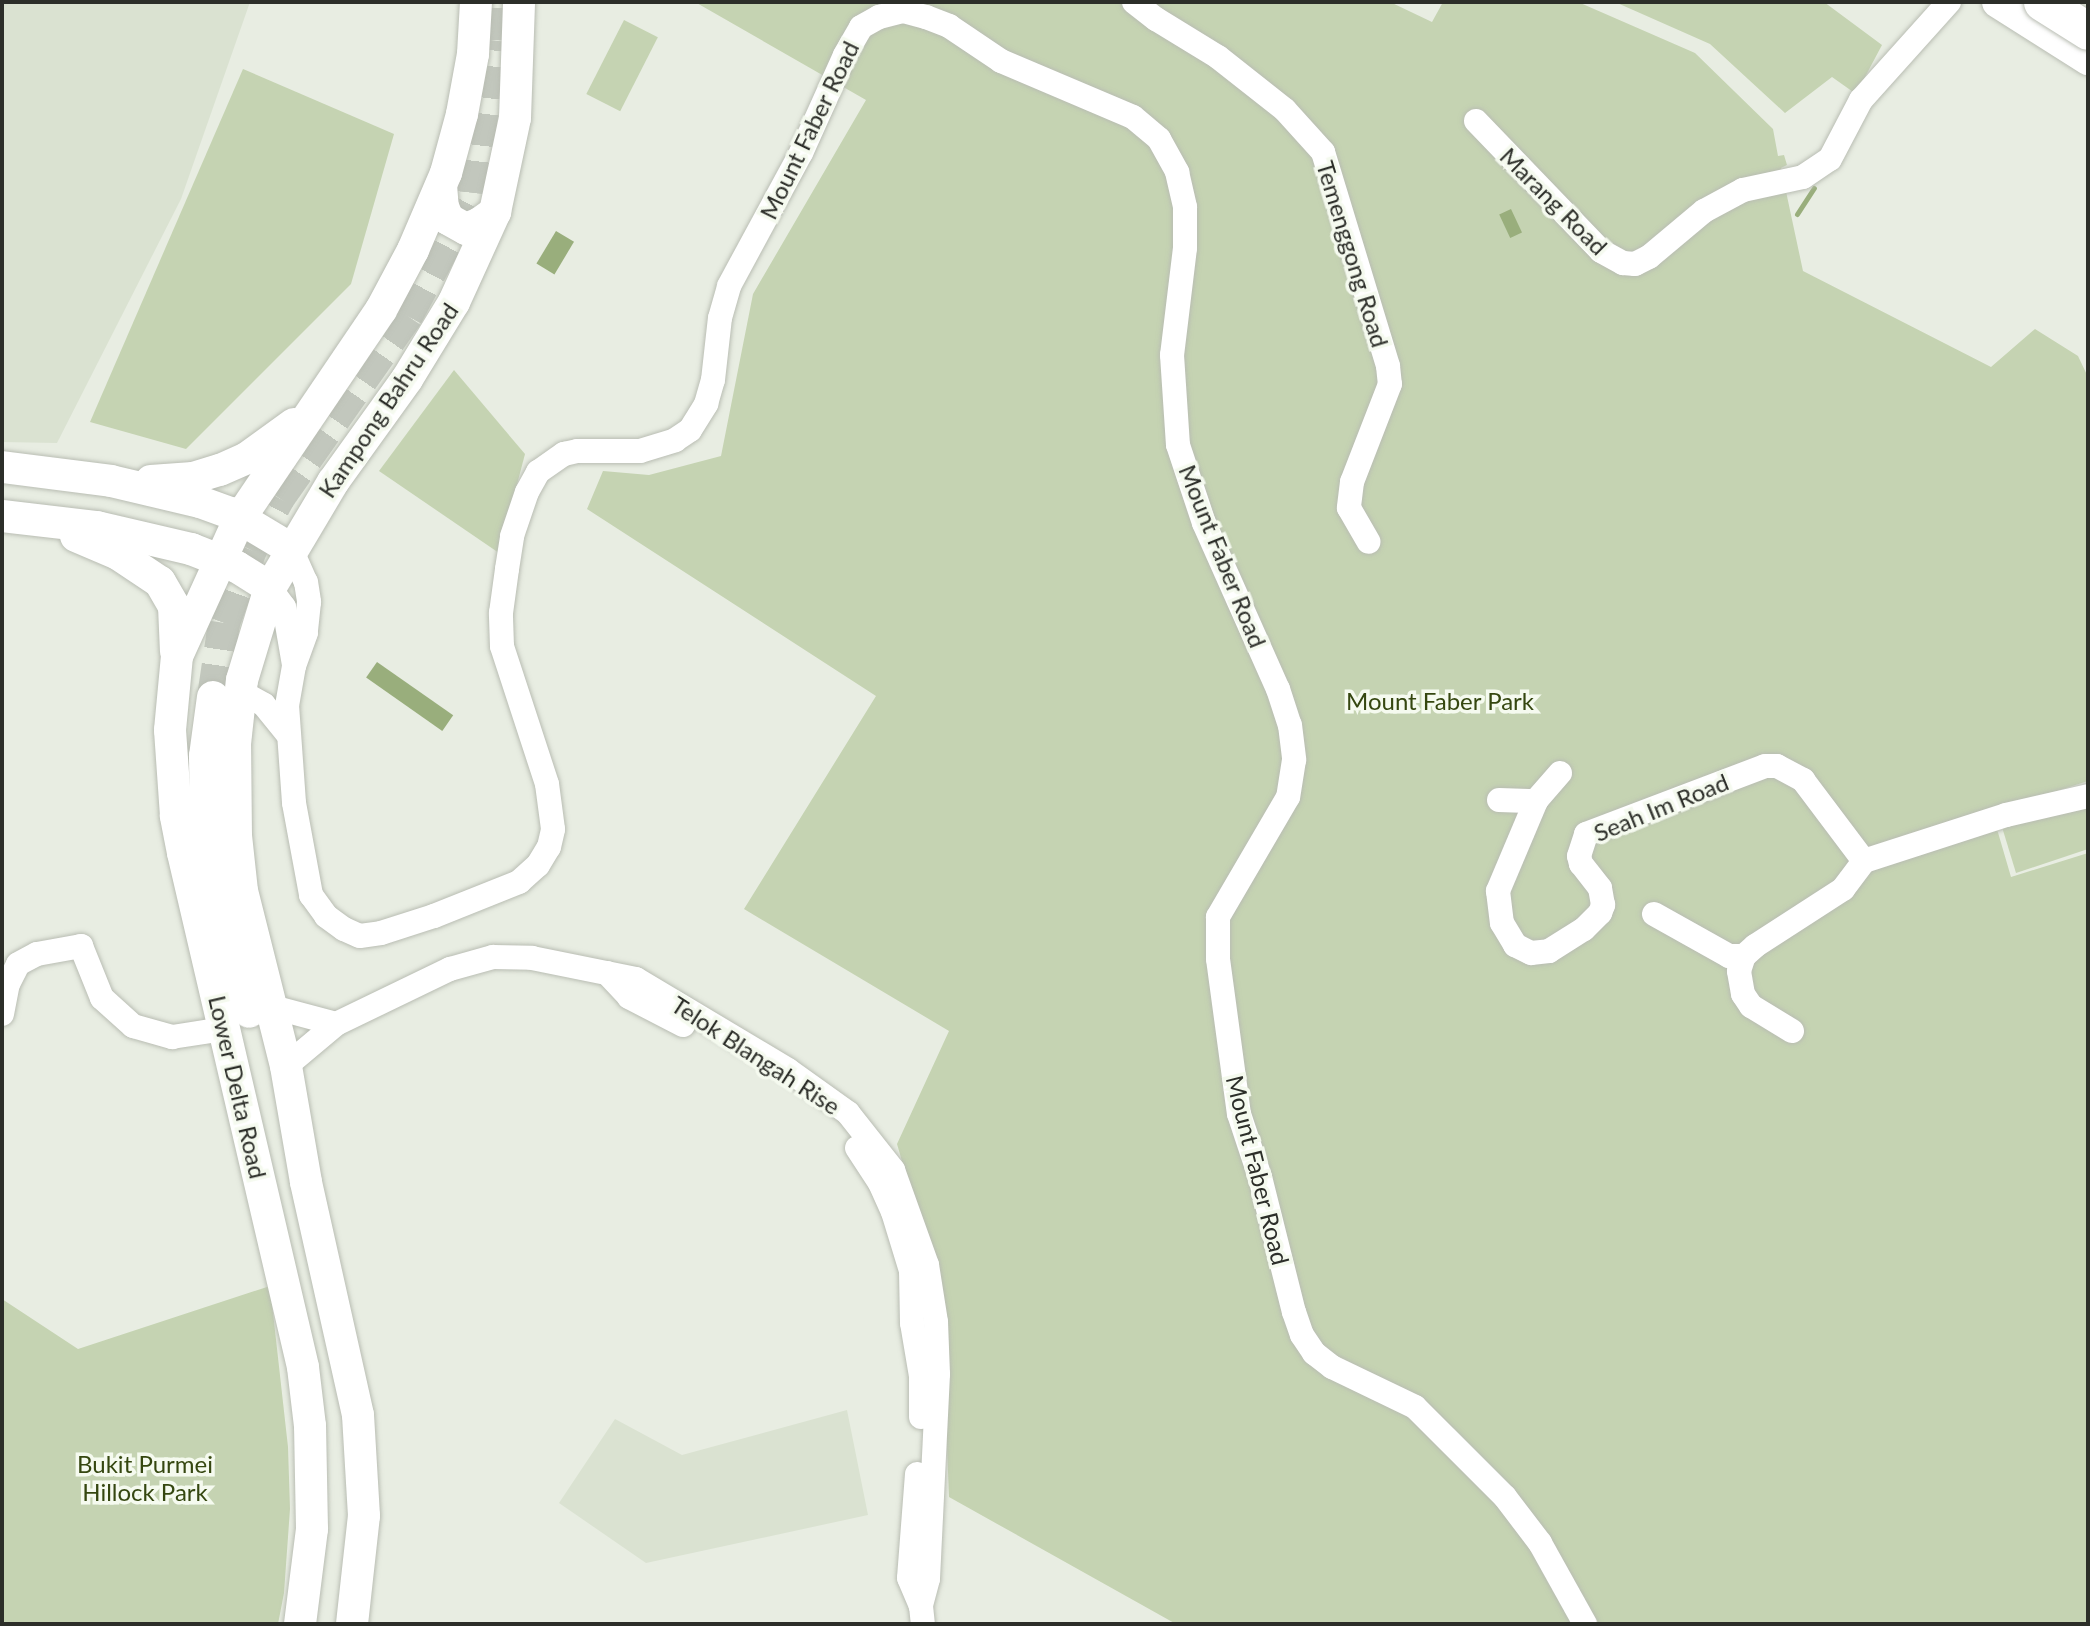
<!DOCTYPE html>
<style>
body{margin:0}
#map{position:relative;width:2090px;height:1626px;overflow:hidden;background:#e8ede2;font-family:Lato,sans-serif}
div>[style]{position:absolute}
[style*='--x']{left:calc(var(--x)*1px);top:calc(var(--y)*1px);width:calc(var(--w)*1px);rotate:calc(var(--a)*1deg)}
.built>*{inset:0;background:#dae2d1}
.green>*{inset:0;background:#c5d3b2;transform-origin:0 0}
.water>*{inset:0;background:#99ae7c;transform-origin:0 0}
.stream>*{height:5px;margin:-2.5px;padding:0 2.5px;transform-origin:2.5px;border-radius:2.5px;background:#99ae7c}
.major-tunnel>*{height:32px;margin-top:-16px;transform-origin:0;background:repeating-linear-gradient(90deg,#c2c7bd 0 32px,transparent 0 48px)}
.roads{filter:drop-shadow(0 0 2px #b9bdb3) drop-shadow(0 0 2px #b9bdb3)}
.minor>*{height:24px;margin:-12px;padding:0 12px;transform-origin:12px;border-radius:12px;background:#fff}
.major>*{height:32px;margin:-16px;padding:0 16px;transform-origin:16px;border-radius:16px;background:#fff}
.bridges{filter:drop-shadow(0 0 2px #b9bdb3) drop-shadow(0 0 2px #b9bdb3)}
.highway-bridge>*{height:37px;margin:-18.5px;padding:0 18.5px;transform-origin:18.5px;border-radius:18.5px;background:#fff}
span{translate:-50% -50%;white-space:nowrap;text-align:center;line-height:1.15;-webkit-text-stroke:7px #f5faef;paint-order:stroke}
.street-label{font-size:24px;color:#2c2e29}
.park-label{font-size:24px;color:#354710}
.frame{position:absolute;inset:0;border:4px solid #2c2e29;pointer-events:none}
</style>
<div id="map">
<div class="built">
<i style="clip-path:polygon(2px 2px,250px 2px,181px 199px,57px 443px,2px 442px)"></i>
<i style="clip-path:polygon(847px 1410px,868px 1515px,646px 1563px,559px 1503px,615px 1419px,682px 1455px)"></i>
</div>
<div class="green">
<i style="clip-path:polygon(695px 2px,1390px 2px,1432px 22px,1443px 2px,1578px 2px,1695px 53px,1773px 129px,1778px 156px,1784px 155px,1787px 165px,1781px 168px,1803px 271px,1991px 367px,2035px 329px,2078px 356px,2088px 377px,2088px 781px,1992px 812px,2011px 877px,2088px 853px,2088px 1624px,1176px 1624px,949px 1497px,941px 1296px,897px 1144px,949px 1031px,744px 909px,876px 696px,587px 509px,603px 471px,649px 475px,721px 456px,753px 294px,866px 100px)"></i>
<i style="clip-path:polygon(1615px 2px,1824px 2px,1882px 45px,1856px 94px,1832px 77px,1785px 113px,1710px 44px)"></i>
<i style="left:624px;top:20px;width:38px;height:83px;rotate:27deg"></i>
<i style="clip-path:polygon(243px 69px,394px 134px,351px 284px,186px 449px,90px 422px)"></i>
<i style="clip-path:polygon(454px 370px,525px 454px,499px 553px,379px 471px)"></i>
<i style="clip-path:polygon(2088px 802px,2088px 849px,2016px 873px,2002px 827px)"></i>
<i style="clip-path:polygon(270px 1286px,288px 1447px,290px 1509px,284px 1593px,278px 1624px,2px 1624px,2px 1299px,78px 1349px)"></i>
</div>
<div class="water">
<i style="left:1511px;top:209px;width:26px;height:13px;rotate:65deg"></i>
<i style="left:556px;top:231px;width:21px;height:38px;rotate:31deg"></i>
<i style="left:377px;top:662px;width:93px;height:19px;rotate:35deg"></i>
</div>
<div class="stream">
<i style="--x:1797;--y:214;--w:31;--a:-57"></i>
</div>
<div class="major-tunnel">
<i style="--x:213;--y:697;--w:75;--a:-81.5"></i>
<i style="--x:224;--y:623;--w:78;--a:-69.7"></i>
<i style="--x:251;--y:550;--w:59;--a:-61.7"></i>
<i style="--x:279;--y:498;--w:223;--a:-54.9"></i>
<i style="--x:407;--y:316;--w:140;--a:-61.8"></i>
<i style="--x:473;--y:193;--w:154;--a:-83.3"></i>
<i style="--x:491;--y:40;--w:38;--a:-90"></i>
</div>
<div class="roads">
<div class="minor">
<i style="--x:1134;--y:2;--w:28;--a:38"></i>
<i style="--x:1156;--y:19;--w:73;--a:31.5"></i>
<i style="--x:1218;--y:57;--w:85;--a:38.3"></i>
<i style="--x:1285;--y:110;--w:57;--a:47.9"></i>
<i style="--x:1323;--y:152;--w:224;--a:73.1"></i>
<i style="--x:1388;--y:366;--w:18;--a:84"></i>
<i style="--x:1390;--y:384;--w:105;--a:111.2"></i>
<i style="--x:1352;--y:482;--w:26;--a:97"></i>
<i style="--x:1349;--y:508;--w:39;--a:60"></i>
<i style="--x:1476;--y:121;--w:180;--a:46.1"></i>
<i style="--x:1601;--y:251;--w:25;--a:29"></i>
<i style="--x:1623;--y:263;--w:12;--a:5"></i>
<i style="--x:1635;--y:264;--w:16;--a:-27"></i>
<i style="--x:1649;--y:257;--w:72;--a:-39.9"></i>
<i style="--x:1704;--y:211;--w:44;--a:-28.3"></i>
<i style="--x:1743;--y:190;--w:61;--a:-12.2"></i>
<i style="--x:1803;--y:177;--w:32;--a:-34"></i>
<i style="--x:1830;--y:159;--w:67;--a:-62.3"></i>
<i style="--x:1861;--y:100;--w:132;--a:-48.1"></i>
<i style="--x:291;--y:549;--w:36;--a:66"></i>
<i style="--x:306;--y:582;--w:20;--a:81"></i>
<i style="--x:309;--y:602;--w:31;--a:96"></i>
<i style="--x:306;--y:633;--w:35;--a:110"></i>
<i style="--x:294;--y:666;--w:40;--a:100"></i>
<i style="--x:287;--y:705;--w:98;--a:85.9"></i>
<i style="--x:294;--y:803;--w:94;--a:79.5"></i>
<i style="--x:311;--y:895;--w:26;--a:54"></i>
<i style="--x:326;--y:916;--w:22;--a:36"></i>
<i style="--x:344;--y:929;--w:17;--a:24"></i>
<i style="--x:360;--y:936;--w:21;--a:-8"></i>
<i style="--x:381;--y:933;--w:56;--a:-17.8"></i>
<i style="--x:434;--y:916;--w:92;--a:-21.8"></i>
<i style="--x:519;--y:882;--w:25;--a:-42"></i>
<i style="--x:538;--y:865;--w:21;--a:-59"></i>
<i style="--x:549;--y:847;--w:18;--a:-77"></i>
<i style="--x:553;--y:829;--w:45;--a:-97.6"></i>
<i style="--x:547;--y:784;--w:145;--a:-108.1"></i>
<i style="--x:502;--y:646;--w:33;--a:-92"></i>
<i style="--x:501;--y:613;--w:44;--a:-82.2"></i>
<i style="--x:507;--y:569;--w:33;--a:-81"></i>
<i style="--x:512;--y:536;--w:46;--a:-71.2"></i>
<i style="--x:527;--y:492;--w:23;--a:-61"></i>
<i style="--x:538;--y:472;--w:32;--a:-35"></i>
<i style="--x:564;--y:454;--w:13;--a:-13"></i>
<i style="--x:577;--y:451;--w:63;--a:0"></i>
<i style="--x:640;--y:451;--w:37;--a:-17"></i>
<i style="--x:675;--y:440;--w:18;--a:-34"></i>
<i style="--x:690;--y:430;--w:31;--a:-58"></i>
<i style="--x:706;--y:404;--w:25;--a:-74"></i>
<i style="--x:713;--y:380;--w:62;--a:-83.6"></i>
<i style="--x:720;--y:318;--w:33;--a:-74"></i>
<i style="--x:729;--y:286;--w:151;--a:-61.6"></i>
<i style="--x:801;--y:153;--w:107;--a:-65.8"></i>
<i style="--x:845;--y:55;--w:32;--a:-60"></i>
<i style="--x:861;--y:27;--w:21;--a:-29"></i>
<i style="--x:879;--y:17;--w:25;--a:-14"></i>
<i style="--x:903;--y:11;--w:24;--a:15"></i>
<i style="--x:926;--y:17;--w:25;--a:21"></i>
<i style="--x:949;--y:26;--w:63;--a:33.9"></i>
<i style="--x:1001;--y:61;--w:143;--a:23"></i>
<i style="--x:1133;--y:117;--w:34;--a:40"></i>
<i style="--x:1159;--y:139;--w:38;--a:61"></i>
<i style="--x:1177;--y:172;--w:36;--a:77"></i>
<i style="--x:1185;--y:207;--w:41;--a:90"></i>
<i style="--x:1185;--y:248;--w:108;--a:96.9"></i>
<i style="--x:1172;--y:355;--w:90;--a:86.2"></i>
<i style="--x:1178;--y:445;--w:82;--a:71.6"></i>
<i style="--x:1204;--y:523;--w:182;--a:66"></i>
<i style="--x:1278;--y:689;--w:38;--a:72"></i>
<i style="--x:1290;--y:725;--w:35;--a:83"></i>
<i style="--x:1294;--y:760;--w:37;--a:99"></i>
<i style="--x:1288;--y:797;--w:139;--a:120.3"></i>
<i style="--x:1218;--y:917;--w:42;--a:90"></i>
<i style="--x:1218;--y:959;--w:156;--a:82.3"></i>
<i style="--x:1239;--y:1114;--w:66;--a:71.6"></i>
<i style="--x:1260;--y:1177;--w:139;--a:75.9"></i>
<i style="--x:1294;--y:1312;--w:24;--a:71"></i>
<i style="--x:1302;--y:1335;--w:22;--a:56"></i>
<i style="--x:1314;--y:1353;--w:23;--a:38"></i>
<i style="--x:1332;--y:1367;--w:92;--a:25.7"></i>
<i style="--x:1415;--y:1407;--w:127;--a:45"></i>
<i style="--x:1505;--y:1497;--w:58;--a:52.7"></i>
<i style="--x:1540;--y:1543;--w:93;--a:60.9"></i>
<i style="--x:270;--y:588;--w:24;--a:54"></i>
<i style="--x:284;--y:607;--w:59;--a:80.2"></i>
<i style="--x:241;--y:692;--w:26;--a:29"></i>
<i style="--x:264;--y:705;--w:38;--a:51"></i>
<i style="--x:1560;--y:773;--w:37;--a:131"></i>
<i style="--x:1536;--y:801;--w:98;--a:112.9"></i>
<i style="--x:1498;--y:891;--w:32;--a:83"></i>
<i style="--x:1502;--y:923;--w:26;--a:59"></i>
<i style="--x:1515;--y:945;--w:18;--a:27"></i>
<i style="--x:1531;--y:953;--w:18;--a:-6"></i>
<i style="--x:1549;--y:951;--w:41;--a:-32.2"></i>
<i style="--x:1584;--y:929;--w:23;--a:-45"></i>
<i style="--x:1600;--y:913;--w:9;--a:-69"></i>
<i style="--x:1603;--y:905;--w:17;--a:-100"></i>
<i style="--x:1600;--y:888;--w:31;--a:-128"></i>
<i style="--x:1581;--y:864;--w:8;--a:-104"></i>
<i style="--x:1579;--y:856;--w:23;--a:-72"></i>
<i style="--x:1586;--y:834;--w:191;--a:-20.8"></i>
<i style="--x:1765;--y:766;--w:12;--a:0"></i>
<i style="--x:1777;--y:766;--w:30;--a:28"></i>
<i style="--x:1803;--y:780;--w:101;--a:53"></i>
<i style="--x:1499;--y:800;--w:37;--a:2"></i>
<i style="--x:1654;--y:914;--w:86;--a:29.2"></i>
<i style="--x:1729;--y:956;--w:15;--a:0"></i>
<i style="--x:607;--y:973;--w:33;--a:47"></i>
<i style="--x:629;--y:997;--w:61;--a:27.4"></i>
<i style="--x:269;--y:1006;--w:69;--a:15"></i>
<i style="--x:2;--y:1014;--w:31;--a:-79"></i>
<i style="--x:8;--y:984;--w:22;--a:-63"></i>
<i style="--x:18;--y:964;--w:21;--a:-28"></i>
<i style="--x:37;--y:954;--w:45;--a:-10.3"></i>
<i style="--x:81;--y:946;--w:56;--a:68"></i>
<i style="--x:102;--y:998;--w:42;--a:42.1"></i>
<i style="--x:133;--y:1026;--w:41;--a:15.8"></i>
<i style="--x:172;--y:1037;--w:53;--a:-8.7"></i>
<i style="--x:1792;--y:1031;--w:48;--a:-148.6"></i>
<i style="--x:1751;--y:1006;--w:14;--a:-124"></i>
<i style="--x:1743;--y:994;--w:23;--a:-100"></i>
<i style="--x:1739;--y:971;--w:16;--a:-72"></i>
<i style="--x:1744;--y:956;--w:15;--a:-42"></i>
<i style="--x:1755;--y:946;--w:105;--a:-32.9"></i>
<i style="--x:1843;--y:889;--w:35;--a:-53"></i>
<i style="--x:1864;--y:861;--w:149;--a:-17.9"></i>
<i style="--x:2006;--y:815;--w:84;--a:-13"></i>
<i style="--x:286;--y:1066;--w:65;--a:-40"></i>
<i style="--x:336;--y:1024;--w:127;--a:-25.8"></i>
<i style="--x:450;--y:969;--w:45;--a:-15.6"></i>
<i style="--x:493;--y:957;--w:39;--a:1"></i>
<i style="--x:532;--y:958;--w:106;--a:11.4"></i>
<i style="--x:636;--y:979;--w:177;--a:30.9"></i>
<i style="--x:788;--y:1070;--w:74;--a:35.6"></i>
<i style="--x:848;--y:1113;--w:73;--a:51.7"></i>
<i style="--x:893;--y:1170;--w:101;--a:70.3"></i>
<i style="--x:927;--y:1265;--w:58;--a:81"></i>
<i style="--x:936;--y:1322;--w:52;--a:87.8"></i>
<i style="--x:938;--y:1374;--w:205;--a:92.8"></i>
<i style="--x:928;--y:1579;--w:28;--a:105"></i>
<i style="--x:857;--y:1148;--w:42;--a:56.7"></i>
<i style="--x:880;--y:1183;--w:32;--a:66"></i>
<i style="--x:893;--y:1212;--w:62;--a:73"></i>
<i style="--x:911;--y:1271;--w:52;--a:88.9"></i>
<i style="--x:912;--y:1323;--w:54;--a:80.4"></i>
<i style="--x:921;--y:1376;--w:41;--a:90"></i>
<i style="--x:917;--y:1474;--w:104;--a:94.4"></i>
<i style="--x:909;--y:1578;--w:30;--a:67"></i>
<i style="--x:921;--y:1606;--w:18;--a:84"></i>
</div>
<div class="major">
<i style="--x:1998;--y:2;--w:107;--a:32.3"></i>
<i style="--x:441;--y:186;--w:21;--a:85"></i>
<i style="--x:443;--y:207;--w:13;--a:67"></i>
<i style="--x:448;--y:219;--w:21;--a:29"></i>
<i style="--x:466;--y:229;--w:15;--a:-23"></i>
<i style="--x:480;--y:223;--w:19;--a:-36"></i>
<i style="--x:2;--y:467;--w:110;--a:7.3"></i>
<i style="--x:111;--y:481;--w:91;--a:13.3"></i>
<i style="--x:200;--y:502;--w:33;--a:20"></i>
<i style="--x:231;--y:513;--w:70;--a:31"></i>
<i style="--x:151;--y:481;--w:42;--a:-4.1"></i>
<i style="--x:193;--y:478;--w:28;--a:-17"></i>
<i style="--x:220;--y:470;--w:30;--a:-24"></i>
<i style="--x:247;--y:458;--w:58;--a:-35.9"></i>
<i style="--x:2;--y:516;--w:96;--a:6.6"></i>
<i style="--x:97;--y:527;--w:97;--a:13.2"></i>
<i style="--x:191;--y:549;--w:49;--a:21.4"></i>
<i style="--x:237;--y:567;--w:39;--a:32"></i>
<i style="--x:76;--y:536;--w:46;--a:23.2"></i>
<i style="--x:118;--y:554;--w:50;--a:33.7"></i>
<i style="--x:160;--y:582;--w:28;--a:60"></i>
<i style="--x:174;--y:606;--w:45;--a:87.5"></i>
<i style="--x:213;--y:697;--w:60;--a:97.7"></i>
<i style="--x:205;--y:756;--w:73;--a:89.2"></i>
<i style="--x:206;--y:829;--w:65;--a:80.2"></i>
<i style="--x:217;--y:893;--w:123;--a:74.9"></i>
<i style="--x:300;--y:1624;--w:96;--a:-82.8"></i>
<i style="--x:312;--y:1529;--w:103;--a:-91.1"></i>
<i style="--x:310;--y:1426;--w:59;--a:-96.8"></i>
<i style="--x:303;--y:1367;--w:528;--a:-103.14"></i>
<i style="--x:183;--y:853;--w:38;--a:-101"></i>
<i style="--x:176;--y:816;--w:86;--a:-94"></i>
<i style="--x:170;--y:730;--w:74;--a:-84.6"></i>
<i style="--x:177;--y:656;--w:152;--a:-65.5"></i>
<i style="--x:240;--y:518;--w:251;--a:-55.9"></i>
<i style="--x:381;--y:310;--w:68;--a:-61.9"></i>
<i style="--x:413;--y:250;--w:84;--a:-66.8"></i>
<i style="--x:446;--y:173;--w:61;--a:-74.8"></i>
<i style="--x:462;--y:114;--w:61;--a:-79.6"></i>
<i style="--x:473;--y:54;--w:52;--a:-86.7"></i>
<i style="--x:352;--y:1624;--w:109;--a:-83.7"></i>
<i style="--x:364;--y:1516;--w:101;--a:-93.4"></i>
<i style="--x:358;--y:1415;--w:239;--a:-102.6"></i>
<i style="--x:306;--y:1182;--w:118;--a:-99.8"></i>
<i style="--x:286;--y:1066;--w:180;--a:-104.1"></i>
<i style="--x:242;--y:891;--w:55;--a:-96.2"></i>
<i style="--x:236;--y:836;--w:92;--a:-90.6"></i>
<i style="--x:235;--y:744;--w:64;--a:-83.8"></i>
<i style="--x:242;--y:680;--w:96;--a:-73.1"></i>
<i style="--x:270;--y:588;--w:123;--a:-59.3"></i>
<i style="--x:333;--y:482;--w:127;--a:-54.3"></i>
<i style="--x:407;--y:379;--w:90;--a:-58.6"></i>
<i style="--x:454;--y:302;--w:99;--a:-65.5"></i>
<i style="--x:495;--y:212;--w:96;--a:-78"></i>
<i style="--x:515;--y:118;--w:116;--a:-88"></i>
</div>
</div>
<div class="bridges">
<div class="highway-bridge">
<i style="--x:2042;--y:2;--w:54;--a:32.2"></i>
</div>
</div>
<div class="street-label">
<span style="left:809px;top:130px;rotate:-64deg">Mount Faber Road</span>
<span style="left:1554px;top:201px;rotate:45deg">Marang Road</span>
<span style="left:1353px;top:254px;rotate:73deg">Temenggong Road</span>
<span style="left:388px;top:400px;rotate:-56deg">Kampong Bahru Road</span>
<span style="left:1223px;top:556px;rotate:68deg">Mount Faber Road</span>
<span style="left:1661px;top:807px;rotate:-22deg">Seah Im Road</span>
<span style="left:756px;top:1055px;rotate:33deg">Telok Blangah Rise</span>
<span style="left:238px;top:1087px;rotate:77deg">Lower Delta Road</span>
<span style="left:1258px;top:1170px;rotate:76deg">Mount Faber Road</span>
</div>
<div class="park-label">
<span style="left:1440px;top:701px">Mount Faber Park</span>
<span style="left:145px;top:1478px">Bukit Purmei<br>Hillock Park</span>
</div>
<div class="frame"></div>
</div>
